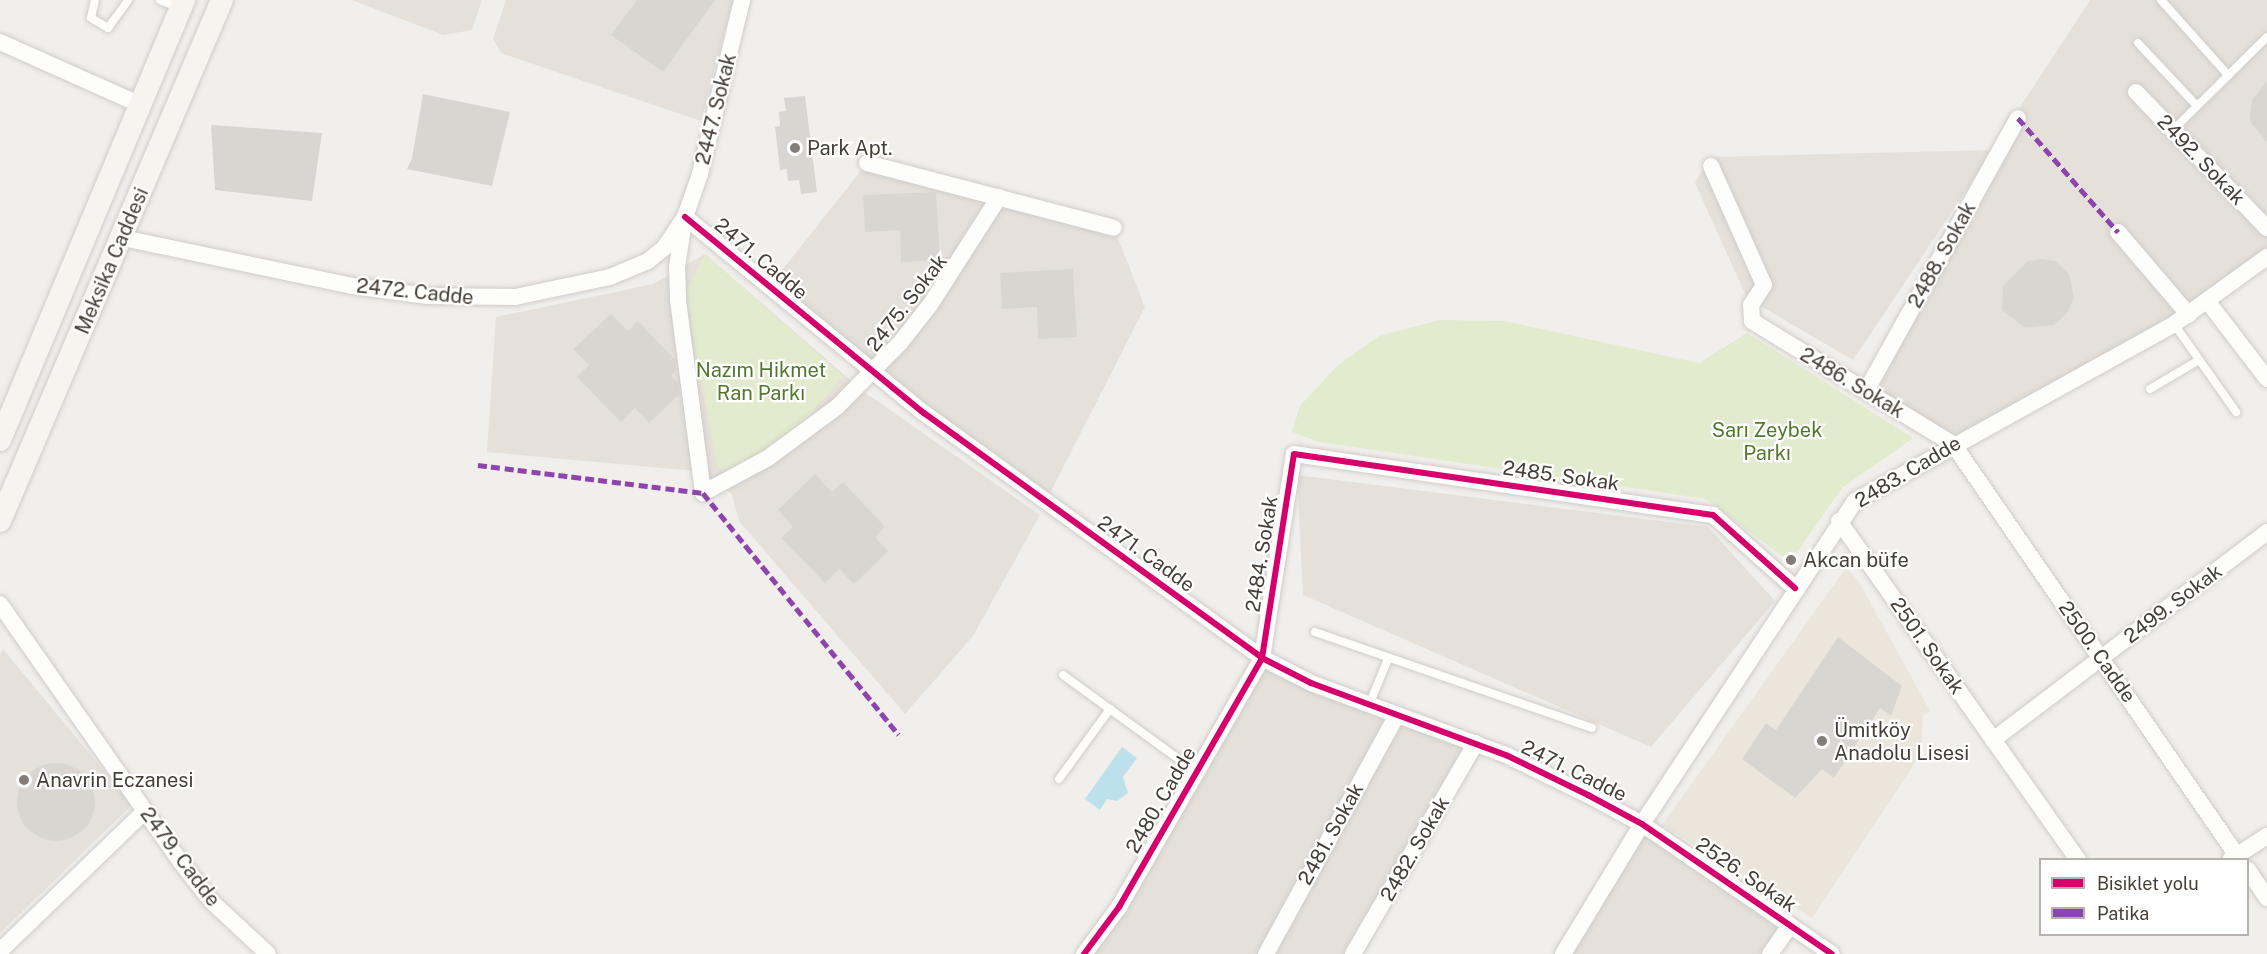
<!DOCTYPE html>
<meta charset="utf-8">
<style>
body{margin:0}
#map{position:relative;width:2267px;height:954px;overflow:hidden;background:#f1efec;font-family:"Public Sans",sans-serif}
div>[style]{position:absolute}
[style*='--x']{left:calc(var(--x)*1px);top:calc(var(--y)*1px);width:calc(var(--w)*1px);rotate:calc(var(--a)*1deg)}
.residential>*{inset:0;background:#e5e0d9}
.education>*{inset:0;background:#ebe5db}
.green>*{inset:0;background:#e2ebcd}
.water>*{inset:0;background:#bde0ed}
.building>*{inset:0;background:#d9d6d2}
.round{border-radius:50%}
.roads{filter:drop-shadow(0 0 2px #cfccc9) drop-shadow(0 0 2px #cfccc9)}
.lane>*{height:8px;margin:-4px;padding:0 4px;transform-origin:4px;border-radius:4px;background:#fdfdfc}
.street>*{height:16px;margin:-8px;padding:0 8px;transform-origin:8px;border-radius:8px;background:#fdfdfc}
.secondary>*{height:22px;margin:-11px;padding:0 11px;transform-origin:11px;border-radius:11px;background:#f7f4ef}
.quiet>*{height:4.5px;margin-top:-2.25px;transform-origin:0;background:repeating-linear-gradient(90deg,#8e44ad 0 9px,transparent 0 13.5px)}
.cycleway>*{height:6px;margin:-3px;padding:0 3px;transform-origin:3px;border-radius:3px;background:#d6006c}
.dots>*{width:16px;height:16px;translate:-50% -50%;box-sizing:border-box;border:3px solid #fff;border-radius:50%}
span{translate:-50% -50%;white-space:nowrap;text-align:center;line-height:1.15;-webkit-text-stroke:4.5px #fff;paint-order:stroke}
.street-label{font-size:20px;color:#473f37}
.poi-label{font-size:20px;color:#473f37}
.left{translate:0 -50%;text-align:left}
.park-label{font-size:20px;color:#52782c}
.legend{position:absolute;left:2039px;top:858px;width:210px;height:78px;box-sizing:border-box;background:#fff;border:2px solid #b5b2af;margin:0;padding:8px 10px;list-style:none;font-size:18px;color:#473f37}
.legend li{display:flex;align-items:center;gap:12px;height:30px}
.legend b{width:30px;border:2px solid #b5b2af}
</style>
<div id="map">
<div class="residential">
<i style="clip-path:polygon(352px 0,482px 0,472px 30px,443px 35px)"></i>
<i style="clip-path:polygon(506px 0,733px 0,701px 121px,501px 53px,493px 39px)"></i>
<i style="clip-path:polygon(2090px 0,2267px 0,2267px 257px,2208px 302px,1953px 444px,1866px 391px,2015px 115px)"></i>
<i style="clip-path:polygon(1993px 150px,1853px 360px,1747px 298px,1695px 183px,1710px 157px)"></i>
<i style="clip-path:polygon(867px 163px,1114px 228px,1145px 307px,1046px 501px,768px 288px)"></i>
<i style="clip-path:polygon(705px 254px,863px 391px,1040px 515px,973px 636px,905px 714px,739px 521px,732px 494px,695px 471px,487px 452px,496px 317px,653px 284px)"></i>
<i style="clip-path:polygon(1297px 475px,1708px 527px,1775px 601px,1651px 747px,1303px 595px)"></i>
<i style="clip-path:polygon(3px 649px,132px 805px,0 933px,0 655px)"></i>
<i style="clip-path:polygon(1262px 658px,1476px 743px,1353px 954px,1084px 954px)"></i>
<i style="clip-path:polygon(1642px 824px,1790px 925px,1770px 954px,1563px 954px)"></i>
</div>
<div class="education">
<i style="clip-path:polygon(1846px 568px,1858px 580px,1930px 711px,1923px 716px,1921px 754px,1812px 918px,1662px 825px)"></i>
</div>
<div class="green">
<i style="clip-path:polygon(705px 254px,843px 376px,795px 433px,725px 472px,718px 467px,689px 317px,687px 290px)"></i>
<i style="clip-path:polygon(1440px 320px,1504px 321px,1699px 363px,1747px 333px,1913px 438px,1842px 488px,1790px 562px,1706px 499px,1319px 442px,1292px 432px,1300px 406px,1338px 365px,1379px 336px)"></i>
</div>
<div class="water">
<i style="clip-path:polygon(1122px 747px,1137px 758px,1123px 777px,1128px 793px,1117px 801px,1107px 799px,1100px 810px,1085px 799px)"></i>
</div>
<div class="building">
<i style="clip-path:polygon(637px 0,715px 0,663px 72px,611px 35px)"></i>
<i style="clip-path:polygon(2267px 81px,2267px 142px,2251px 123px,2250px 113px,2252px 100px)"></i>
<i style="clip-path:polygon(423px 94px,510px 112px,492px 186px,407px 169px,412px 158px)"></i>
<i style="clip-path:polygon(805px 96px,817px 192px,801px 194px,799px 180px,788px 181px,787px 169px,780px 170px,775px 127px,780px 126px,779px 112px,786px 111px,784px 98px)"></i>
<i style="clip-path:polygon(211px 125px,322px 133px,312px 201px,215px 190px)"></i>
<i style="clip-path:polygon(936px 192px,940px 260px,901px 262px,900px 230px,865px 232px,863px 195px)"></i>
<i style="clip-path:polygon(2042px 259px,2055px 261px,2069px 274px,2074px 297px,2068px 312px,2054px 325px,2025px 328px,2002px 310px,2003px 286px,2028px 261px)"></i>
<i style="clip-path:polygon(1073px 269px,1077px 337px,1038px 339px,1037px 307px,1002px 309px,1000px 273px)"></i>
<i style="clip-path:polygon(611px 314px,628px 331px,638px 321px,675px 360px,676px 370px,671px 376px,678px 384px,680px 394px,649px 423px,635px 408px,621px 422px,577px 377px,589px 365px,573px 349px)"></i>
<i style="clip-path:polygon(815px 474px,832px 492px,843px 482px,885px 527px,875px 537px,888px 551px,854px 584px,839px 569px,825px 583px,781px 538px,793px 527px,778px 510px)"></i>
<i style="clip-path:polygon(1838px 637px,1902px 686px,1891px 716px,1880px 708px,1834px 778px,1822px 769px,1795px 798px,1742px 759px,1766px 723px,1776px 730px)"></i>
<i class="round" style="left:17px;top:763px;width:78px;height:78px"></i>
</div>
<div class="roads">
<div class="lane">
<i style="--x:95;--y:0;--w:18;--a:103"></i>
<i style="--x:91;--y:18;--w:20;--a:30"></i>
<i style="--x:108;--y:28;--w:34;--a:-54"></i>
<i style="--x:160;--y:0;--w:22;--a:22"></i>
<i style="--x:2161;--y:0;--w:101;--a:48.2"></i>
<i style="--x:2138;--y:43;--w:86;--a:46.9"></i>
<i style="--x:2173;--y:130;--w:132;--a:-44.7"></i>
<i style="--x:2174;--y:324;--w:108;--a:54.8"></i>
<i style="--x:2150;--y:389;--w:57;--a:-30.6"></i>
<i style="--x:1315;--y:632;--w:293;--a:19.1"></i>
<i style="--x:1063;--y:675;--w:145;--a:36"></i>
<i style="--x:1180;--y:760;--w:20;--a:24"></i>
<i style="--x:1369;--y:705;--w:50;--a:-67.6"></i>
<i style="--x:1059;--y:779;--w:87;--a:-53.9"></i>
</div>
<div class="street">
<i style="--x:0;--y:42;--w:154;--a:24.1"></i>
<i style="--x:2136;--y:92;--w:189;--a:46.1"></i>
<i style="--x:867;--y:163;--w:255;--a:14.7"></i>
<i style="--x:1711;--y:166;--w:130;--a:66"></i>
<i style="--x:1764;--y:285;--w:24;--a:123"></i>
<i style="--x:1751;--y:305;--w:16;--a:86"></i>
<i style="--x:1752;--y:321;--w:236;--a:31.5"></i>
<i style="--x:1953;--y:444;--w:505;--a:55.4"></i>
<i style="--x:685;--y:217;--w:309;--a:39.4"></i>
<i style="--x:924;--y:413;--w:417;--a:35.9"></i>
<i style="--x:1262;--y:658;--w:55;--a:27"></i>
<i style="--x:1311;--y:683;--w:210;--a:20.3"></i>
<i style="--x:1508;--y:756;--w:89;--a:26"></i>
<i style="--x:1588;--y:795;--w:61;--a:28.2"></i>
<i style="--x:1642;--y:824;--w:230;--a:34.4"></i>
<i style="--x:683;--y:227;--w:40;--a:98.5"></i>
<i style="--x:677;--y:267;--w:33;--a:88"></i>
<i style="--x:678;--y:300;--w:195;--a:82.6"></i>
<i style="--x:703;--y:493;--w:74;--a:-28.3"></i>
<i style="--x:768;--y:458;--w:86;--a:-36.5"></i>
<i style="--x:837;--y:407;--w:90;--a:-45.5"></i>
<i style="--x:900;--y:343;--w:48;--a:-51.7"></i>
<i style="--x:930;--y:305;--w:128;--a:-57.4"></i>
<i style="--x:2118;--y:232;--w:109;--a:49.5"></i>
<i style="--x:123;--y:238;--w:235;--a:11.8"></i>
<i style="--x:353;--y:286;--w:75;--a:7.7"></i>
<i style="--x:427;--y:296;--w:88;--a:0.7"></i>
<i style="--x:515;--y:297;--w:97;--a:-11.9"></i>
<i style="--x:610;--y:277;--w:41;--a:-22.8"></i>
<i style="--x:648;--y:261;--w:21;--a:-39"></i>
<i style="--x:664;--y:248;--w:37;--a:-56"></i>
<i style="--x:685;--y:217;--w:46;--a:-70.8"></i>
<i style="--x:700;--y:174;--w:179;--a:-76.4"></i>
<i style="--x:2208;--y:302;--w:97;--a:52.5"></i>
<i style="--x:1866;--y:391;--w:312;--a:-60.9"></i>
<i style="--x:1839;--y:521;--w:415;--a:54.8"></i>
<i style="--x:0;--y:604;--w:314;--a:55"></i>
<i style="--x:180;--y:861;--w:52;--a:52"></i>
<i style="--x:212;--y:902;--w:76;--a:42.9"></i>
<i style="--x:1993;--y:740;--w:344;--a:-37.2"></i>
<i style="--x:2230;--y:860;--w:44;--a:-33"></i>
<i style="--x:2248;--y:870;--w:34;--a:56"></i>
<i style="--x:0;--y:951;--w:202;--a:-44"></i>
<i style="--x:1084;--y:954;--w:59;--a:-53.3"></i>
<i style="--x:1119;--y:907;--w:287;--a:-60.1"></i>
<i style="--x:1262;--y:658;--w:206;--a:-81.1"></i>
<i style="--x:1294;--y:454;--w:423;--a:8.3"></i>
<i style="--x:1713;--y:515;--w:110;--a:41.7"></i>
<i style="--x:1266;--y:954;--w:273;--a:-61.3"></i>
<i style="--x:1353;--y:954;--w:244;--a:-59.8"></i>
<i style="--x:1563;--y:954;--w:152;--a:-58.7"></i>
<i style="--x:1642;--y:824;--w:387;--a:-56.6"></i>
<i style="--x:1855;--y:501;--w:365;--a:-29"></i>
<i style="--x:2174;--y:324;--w:115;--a:-35.8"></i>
<i style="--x:1770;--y:954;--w:35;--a:-55"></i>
</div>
<div class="secondary">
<i style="--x:0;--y:440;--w:477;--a:-67.3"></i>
<i style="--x:0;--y:521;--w:566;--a:-66.92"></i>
</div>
</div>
<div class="quiet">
<i style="--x:2018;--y:118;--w:152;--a:48.7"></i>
<i style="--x:478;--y:465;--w:227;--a:7.1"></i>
<i style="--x:703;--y:493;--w:311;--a:51"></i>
</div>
<div class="cycleway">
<i style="--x:685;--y:217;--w:309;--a:39.4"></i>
<i style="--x:924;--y:413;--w:417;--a:35.9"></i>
<i style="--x:1262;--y:658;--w:55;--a:27"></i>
<i style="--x:1311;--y:683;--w:210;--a:20.3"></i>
<i style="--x:1508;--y:756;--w:89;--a:26"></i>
<i style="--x:1588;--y:795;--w:61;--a:28.2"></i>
<i style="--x:1642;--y:824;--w:230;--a:34.4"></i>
<i style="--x:1084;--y:954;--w:59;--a:-53.3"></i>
<i style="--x:1119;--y:907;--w:287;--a:-60.1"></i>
<i style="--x:1262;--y:658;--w:206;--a:-81.1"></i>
<i style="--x:1294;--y:454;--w:423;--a:8.3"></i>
<i style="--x:1713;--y:515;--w:110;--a:41.7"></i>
</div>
<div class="dots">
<i style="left:795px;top:148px;background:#827d76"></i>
<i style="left:1791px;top:560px;background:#827d76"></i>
<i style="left:1822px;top:741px;background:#827d76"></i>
<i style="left:24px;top:780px;background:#827d76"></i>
</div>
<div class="street-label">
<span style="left:716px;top:109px;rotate:-76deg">2447. Sokak</span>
<span style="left:2201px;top:160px;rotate:46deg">2492. Sokak</span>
<span style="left:1942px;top:255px;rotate:-61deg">2488. Sokak</span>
<span style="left:761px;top:259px;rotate:40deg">2471. Cadde</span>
<span style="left:112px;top:261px;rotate:-67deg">Meksika Caddesi</span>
<span style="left:415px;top:292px;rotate:6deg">2472. Cadde</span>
<span style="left:907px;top:303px;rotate:-52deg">2475. Sokak</span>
<span style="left:1852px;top:383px;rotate:31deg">2486. Sokak</span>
<span style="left:1908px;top:472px;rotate:-31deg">2483. Cadde</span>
<span style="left:1561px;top:476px;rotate:8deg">2485. Sokak</span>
<span style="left:1146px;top:554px;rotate:36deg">2471. Cadde</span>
<span style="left:1262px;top:554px;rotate:-81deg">2484. Sokak</span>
<span style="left:2173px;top:604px;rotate:-37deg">2499. Sokak</span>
<span style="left:1927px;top:646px;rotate:55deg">2501. Sokak</span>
<span style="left:2097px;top:652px;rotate:55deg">2500. Cadde</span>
<span style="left:1574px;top:771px;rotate:26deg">2471. Cadde</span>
<span style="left:1161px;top:800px;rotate:-60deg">2480. Cadde</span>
<span style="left:1331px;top:834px;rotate:-61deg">2481. Sokak</span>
<span style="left:1415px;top:849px;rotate:-60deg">2482. Sokak</span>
<span style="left:180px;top:857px;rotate:53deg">2479. Cadde</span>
<span style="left:1746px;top:875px;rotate:34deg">2526. Sokak</span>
</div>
<div class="poi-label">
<span class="left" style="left:807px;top:148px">Park Apt.</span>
<span class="left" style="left:1803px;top:560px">Akcan büfe</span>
<span class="left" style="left:1834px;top:742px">Ümitköy<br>Anadolu Lisesi</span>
<span class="left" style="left:36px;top:780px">Anavrin Eczanesi</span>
</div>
<div class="park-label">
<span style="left:761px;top:382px">Nazım Hikmet<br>Ran Parkı</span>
<span style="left:1767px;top:442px">Sarı Zeybek<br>Parkı</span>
</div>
<ul class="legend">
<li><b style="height:8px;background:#d6006c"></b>Bisiklet yolu</li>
<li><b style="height:8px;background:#8e44ad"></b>Patika</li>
</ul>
</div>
